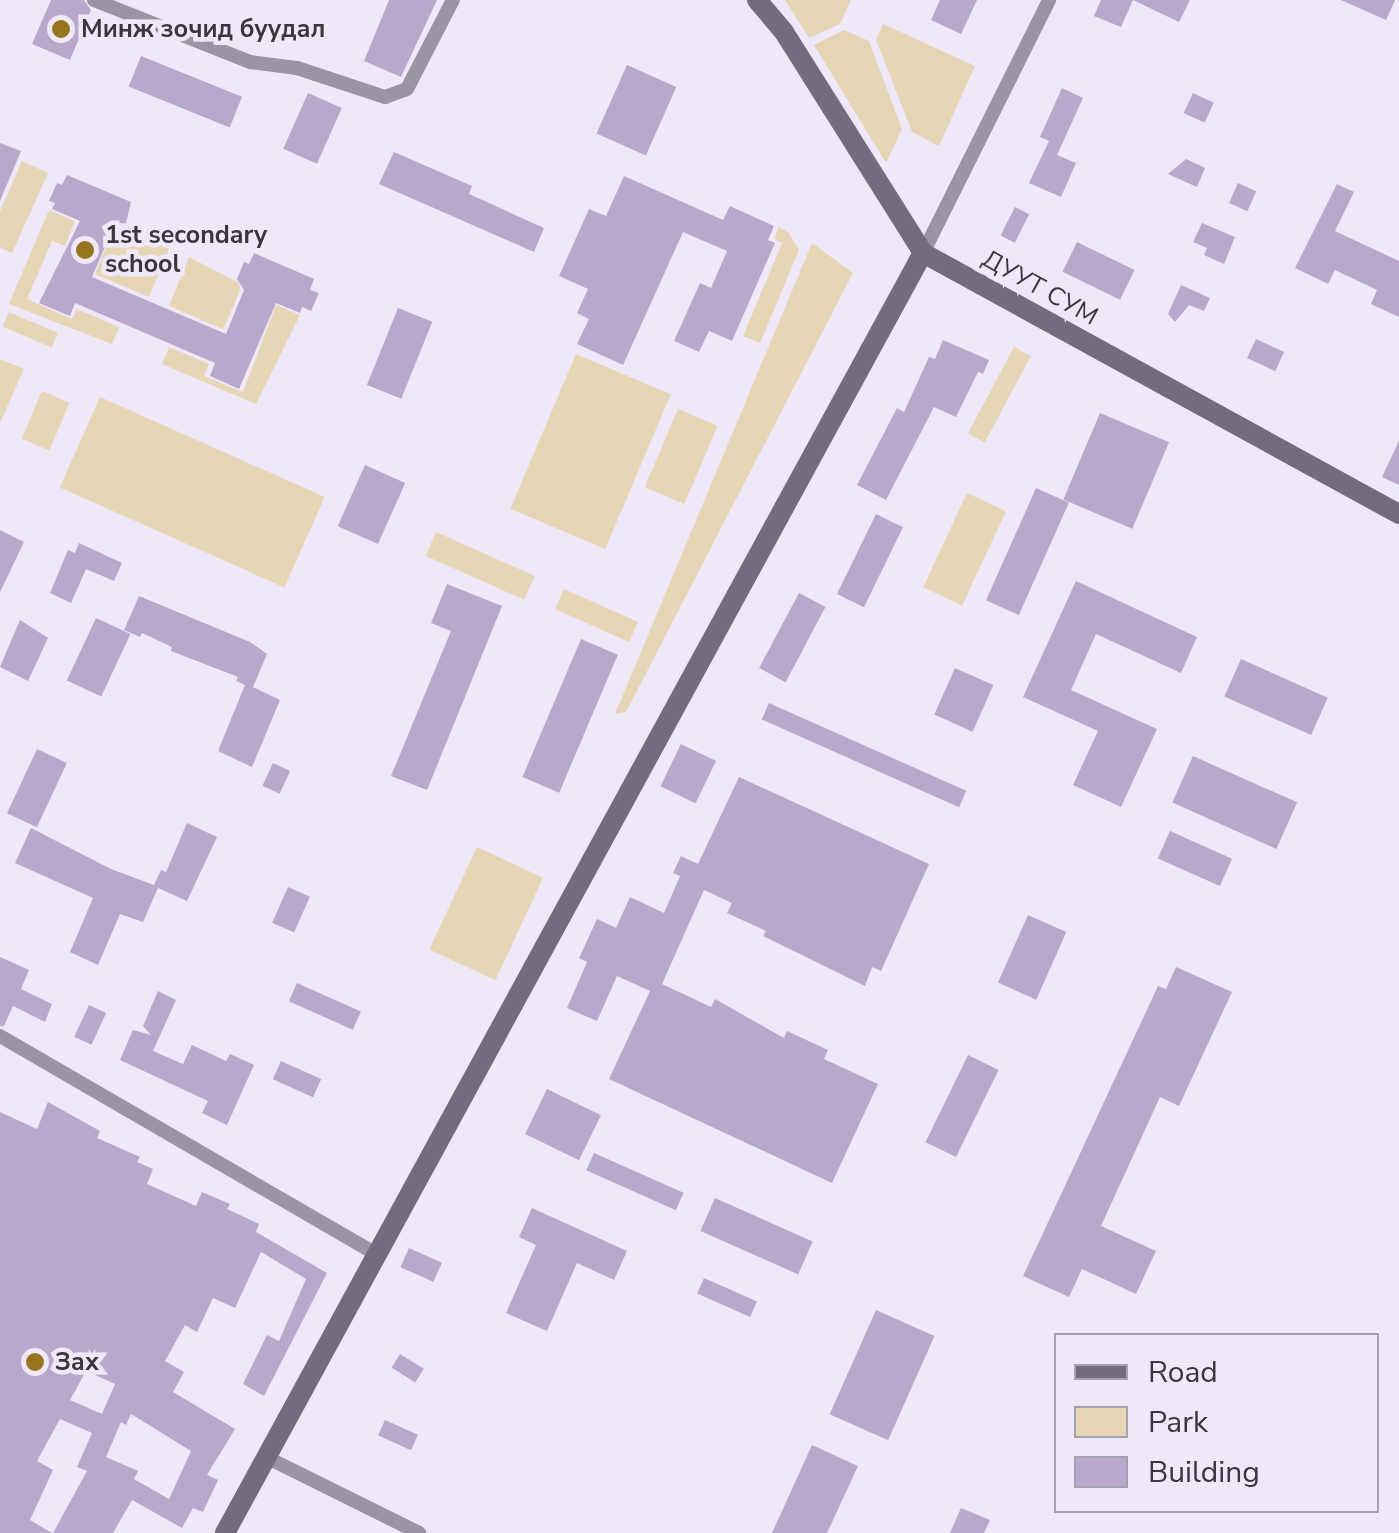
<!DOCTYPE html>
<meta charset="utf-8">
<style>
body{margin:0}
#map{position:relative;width:1399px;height:1533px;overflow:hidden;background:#efe8f9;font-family:"Nunito Sans",sans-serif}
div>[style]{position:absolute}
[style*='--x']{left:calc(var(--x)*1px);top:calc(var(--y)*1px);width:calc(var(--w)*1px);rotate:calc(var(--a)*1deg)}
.green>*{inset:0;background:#e6d6b6;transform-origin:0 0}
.building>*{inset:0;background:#b8a9cc;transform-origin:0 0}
.street>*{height:14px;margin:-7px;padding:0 7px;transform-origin:7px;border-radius:7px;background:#9b94a4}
.secondary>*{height:20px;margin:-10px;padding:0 10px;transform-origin:10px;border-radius:10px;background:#746b81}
.dots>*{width:28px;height:28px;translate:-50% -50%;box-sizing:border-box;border:5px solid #efe8f9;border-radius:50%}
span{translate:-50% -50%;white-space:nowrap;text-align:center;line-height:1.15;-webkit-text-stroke:9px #efe8f9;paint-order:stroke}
.poi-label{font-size:25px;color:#39373d;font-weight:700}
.left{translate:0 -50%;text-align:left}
.street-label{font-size:25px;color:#39373d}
.legend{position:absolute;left:1054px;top:1333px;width:325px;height:180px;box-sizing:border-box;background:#efe8f9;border:2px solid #a6a1ae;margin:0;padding:12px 18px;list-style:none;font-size:30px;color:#39373d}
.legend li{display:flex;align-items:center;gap:20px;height:50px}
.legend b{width:50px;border:2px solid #a6a1ae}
</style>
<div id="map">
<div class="green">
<i style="clip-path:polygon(785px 0,851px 0,840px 24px,809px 38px)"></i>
<i style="clip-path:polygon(883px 24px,975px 66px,939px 146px,912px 132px,876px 40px)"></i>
<i style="clip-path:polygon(844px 30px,869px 41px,902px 129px,886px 163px,814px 45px)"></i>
<i style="clip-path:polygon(22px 161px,48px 173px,12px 253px,0 248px,0 211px)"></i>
<i style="clip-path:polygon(49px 210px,75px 221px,65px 246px,52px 241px,27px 299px,72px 319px,77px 309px,119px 327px,112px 344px,9px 304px)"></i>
<i style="clip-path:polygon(779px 227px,789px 233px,799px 250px,760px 343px,743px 336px,782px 243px,774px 239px)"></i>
<i style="clip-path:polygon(126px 230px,169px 249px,149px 297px,95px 274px,111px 235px)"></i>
<i style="clip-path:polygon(812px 243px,853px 273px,626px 712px,615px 714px)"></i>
<i style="clip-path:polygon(189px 257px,239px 283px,240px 291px,223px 329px,169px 306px)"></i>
<i style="clip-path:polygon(276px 305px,300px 315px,256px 404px,162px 364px,169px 347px,209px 364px,204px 376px,243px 392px)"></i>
<i style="left:9px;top:312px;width:53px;height:16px;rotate:23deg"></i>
<i style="left:1014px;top:347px;width:19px;height:98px;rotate:28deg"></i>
<i style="left:576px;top:354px;width:103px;height:168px;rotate:23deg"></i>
<i style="clip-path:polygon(0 359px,24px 369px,0 423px)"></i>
<i style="left:42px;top:391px;width:30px;height:52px;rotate:23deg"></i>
<i style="left:100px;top:397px;width:246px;height:99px;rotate:24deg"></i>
<i style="left:678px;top:409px;width:43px;height:85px;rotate:23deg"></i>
<i style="left:967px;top:493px;width:43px;height:104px;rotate:25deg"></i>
<i style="left:436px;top:532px;width:108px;height:26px;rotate:24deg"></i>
<i style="left:564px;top:589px;width:81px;height:22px;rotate:24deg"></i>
<i style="left:477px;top:847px;width:73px;height:113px;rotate:25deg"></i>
</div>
<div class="building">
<i style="clip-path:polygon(51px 0,84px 0,91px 10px,70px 60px,32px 44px)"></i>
<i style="clip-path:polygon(389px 0,437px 0,401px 77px,364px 61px)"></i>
<i style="clip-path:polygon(940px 0,977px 0,961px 34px,931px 20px)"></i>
<i style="clip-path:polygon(1101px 0,1190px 0,1179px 22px,1133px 0,1121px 27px,1094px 16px)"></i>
<i style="clip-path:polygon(1341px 0,1395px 0,1386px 20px)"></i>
<i style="left:141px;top:56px;width:109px;height:33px;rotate:22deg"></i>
<i style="left:627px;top:65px;width:54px;height:75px;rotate:24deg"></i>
<i style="clip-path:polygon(1062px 88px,1083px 98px,1057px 155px,1076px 163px,1061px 197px,1029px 183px,1049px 141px,1040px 137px)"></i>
<i style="left:308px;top:93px;width:37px;height:61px;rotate:24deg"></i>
<i style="left:1193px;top:93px;width:23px;height:22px;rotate:25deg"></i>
<i style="clip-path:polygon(0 143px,21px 151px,0 201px)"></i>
<i style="clip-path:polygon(394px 152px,472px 186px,469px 194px,544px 228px,534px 252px,379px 184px)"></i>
<i style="clip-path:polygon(1186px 159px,1205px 168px,1197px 187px,1168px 174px)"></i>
<i style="clip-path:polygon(67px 175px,131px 202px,124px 232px,111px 233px,92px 277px,226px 334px,244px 290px,237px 279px,244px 262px,249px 264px,254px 253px,314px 279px,310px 290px,319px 293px,311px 311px,302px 307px,300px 313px,276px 303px,239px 389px,210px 376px,215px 363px,75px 303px,70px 316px,39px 303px,80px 221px,52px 209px,55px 203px,49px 201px,57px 183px,62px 185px)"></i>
<i style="clip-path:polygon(624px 176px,723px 220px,730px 206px,774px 226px,768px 240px,775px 243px,732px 341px,709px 331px,699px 352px,674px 341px,700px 283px,711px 288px,727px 251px,683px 232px,623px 365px,577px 344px,589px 319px,577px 313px,588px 289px,559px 276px,589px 209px,606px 216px)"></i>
<i style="left:1238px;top:183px;width:20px;height:22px;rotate:24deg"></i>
<i style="clip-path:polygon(1337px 184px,1354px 192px,1335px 231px,1399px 261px,1399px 317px,1371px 304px,1377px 290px,1335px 270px,1328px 284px,1295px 268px)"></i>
<i style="left:1015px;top:207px;width:16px;height:32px;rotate:27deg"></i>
<i style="clip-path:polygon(1202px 223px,1235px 237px,1224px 264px,1204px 255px,1207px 248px,1193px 242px)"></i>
<i style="left:1077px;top:242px;width:64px;height:33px;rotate:26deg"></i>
<i style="clip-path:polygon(1181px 285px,1210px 298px,1204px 311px,1189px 305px,1175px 322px,1168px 314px)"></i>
<i style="left:398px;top:308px;width:37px;height:83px;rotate:22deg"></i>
<i style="left:1256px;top:339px;width:31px;height:21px;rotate:25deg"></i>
<i style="clip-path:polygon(943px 340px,989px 360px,983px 374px,978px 372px,956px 417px,934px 407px,886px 500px,857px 485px,897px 408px,904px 412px,929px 357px,935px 359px)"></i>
<i style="left:1100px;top:413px;width:75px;height:94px;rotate:23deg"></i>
<i style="clip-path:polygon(1399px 441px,1399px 485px,1382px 477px)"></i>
<i style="left:365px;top:465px;width:44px;height:67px;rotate:24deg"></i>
<i style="left:1036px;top:488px;width:36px;height:123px;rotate:24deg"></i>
<i style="left:876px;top:514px;width:30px;height:89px;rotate:26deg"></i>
<i style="clip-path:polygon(0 530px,24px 542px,0 592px)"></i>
<i style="clip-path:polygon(79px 543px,122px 563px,114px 581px,86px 569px,71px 603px,50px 593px,68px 550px,75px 553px)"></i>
<i style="clip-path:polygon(1076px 581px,1197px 637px,1181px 673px,1096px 634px,1071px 690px,1157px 729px,1121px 807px,1073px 785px,1098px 731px,1023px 697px)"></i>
<i style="clip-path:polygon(447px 584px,502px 606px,427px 790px,391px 776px,451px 631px,431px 623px)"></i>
<i style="left:799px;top:593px;width:30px;height:85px;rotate:28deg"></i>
<i style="clip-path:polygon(139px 596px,250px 642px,267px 654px,253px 687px,280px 700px,252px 767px,218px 751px,245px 685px,236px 681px,238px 677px,171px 651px,172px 647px,142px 633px,140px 637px,124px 630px)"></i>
<i style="left:96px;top:618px;width:38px;height:69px;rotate:25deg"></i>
<i style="clip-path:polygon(20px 620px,48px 638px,28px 681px,0 667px)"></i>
<i style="left:581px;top:639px;width:40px;height:150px;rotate:23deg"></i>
<i style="left:1241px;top:659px;width:95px;height:41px;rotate:24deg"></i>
<i style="left:955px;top:668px;width:42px;height:51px;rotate:24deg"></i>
<i style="left:769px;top:703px;width:216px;height:18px;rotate:24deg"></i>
<i style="left:681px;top:744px;width:39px;height:47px;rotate:26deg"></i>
<i style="left:37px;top:749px;width:33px;height:71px;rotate:25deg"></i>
<i style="left:1193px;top:756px;width:114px;height:51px;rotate:24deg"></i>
<i style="left:273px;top:763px;width:19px;height:25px;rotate:25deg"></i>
<i style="clip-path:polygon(739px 777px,929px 864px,881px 971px,872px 967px,865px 986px,763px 936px,766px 931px,727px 913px,732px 903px,704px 890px,662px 984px,711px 1007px,715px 999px,784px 1038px,787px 1031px,828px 1050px,824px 1059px,878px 1084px,832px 1183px,609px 1079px,650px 991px,617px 976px,597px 1021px,567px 1008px,587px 962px,579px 958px,597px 919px,616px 928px,630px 897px,664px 913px,680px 876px,673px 873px,681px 856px,698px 864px)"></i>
<i style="clip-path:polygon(187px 823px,217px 837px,187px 901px,158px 888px,143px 922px,120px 914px,98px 965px,70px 952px,93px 898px,15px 863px,31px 828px,111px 869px,154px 885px,161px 870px,166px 872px)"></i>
<i style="left:1170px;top:831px;width:68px;height:30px;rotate:24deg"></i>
<i style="left:288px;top:887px;width:24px;height:39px;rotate:24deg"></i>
<i style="left:1028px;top:915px;width:42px;height:74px;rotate:24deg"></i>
<i style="clip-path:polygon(0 957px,29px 970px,21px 989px,52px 1004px,45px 1022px,13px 1006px,4px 1026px,0 1026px)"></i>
<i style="clip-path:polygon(1176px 967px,1232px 992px,1179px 1106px,1160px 1097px,1101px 1226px,1156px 1251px,1136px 1294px,1082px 1269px,1069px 1297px,1023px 1276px,1158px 986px,1166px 989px)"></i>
<i style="left:297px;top:983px;width:70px;height:20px;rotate:24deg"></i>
<i style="clip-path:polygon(158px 991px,176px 1000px,153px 1051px,183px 1064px,192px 1045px,226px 1061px,230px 1054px,254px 1065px,227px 1125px,202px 1113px,208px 1101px,120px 1060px,133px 1030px,151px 1035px,143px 1026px)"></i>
<i style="left:89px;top:1005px;width:19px;height:35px;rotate:25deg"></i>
<i style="left:968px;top:1055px;width:34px;height:97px;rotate:26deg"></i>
<i style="left:281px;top:1061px;width:44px;height:20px;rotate:24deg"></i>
<i style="left:547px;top:1089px;width:60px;height:50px;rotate:26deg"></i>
<i style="clip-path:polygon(evenodd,48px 1102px,100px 1131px,97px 1138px,140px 1157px,137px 1162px,153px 1169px,147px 1184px,196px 1206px,202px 1192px,230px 1204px,227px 1209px,259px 1224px,256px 1232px,327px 1273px,264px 1396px,243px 1384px,267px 1335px,279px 1341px,306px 1279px,261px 1252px,235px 1308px,213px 1298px,197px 1332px,185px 1325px,165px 1361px,184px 1372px,173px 1392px,235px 1429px,207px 1475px,218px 1480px,203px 1512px,193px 1508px,182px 1528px,132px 1500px,113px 1533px,53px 1533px,87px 1471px,77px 1467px,92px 1433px,60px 1419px,37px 1461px,53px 1470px,30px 1520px,52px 1533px,0 1533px,0 1112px,37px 1129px,48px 1102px,86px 1371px,115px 1384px,102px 1414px,70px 1400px,86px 1371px,48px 1102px,131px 1414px,191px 1451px,169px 1499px,134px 1479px,138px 1471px,106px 1457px,121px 1422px,126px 1425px,131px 1414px)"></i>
<i style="left:594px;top:1153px;width:98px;height:19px;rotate:24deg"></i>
<i style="left:715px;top:1198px;width:107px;height:36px;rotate:24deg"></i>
<i style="clip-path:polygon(532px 1208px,627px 1251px,614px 1280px,577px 1263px,547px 1331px,506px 1313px,536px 1245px,519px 1237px)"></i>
<i style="left:409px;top:1248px;width:36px;height:21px;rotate:24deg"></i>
<i style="left:704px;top:1278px;width:58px;height:17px;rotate:24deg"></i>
<i style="left:876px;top:1310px;width:64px;height:114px;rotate:24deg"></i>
<i style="left:400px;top:1354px;width:28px;height:16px;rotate:32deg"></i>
<i style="left:385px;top:1420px;width:36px;height:17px;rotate:24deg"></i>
<i style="clip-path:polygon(812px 1445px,858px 1466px,827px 1533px,772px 1533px)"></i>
<i style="clip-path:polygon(961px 1508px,990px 1520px,984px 1533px,950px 1533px)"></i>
</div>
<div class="street">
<i style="--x:94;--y:0;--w:168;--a:21.7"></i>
<i style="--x:250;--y:62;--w:47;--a:7.3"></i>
<i style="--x:297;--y:68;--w:93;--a:18.2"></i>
<i style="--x:385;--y:97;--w:23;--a:-20"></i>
<i style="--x:407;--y:89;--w:100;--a:-62.7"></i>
<i style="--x:923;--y:253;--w:283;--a:-63.5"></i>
<i style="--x:0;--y:1036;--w:435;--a:30.1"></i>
<i style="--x:266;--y:1457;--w:171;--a:26.4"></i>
</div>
<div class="secondary">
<i style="--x:757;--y:0;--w:42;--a:49.8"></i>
<i style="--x:784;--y:32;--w:261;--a:57.8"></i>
<i style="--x:923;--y:253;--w:543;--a:28.74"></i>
<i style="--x:225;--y:1533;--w:1458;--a:-61.4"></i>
</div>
<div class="dots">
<i style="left:61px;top:29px;background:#97751e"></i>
<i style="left:85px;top:250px;background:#97751e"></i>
<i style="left:35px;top:1362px;background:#97751e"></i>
</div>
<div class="poi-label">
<span class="left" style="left:81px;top:29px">Минж зочид буудал</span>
<span class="left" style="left:105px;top:250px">1st secondary<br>school</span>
<span class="left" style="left:55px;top:1362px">Зах</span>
</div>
<div class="street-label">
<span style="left:1040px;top:288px;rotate:29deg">ДУУТ СУМ</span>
</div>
<ul class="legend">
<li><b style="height:12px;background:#746b81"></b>Road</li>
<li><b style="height:28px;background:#e6d6b6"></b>Park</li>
<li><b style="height:28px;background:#b8a9cc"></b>Building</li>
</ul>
</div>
